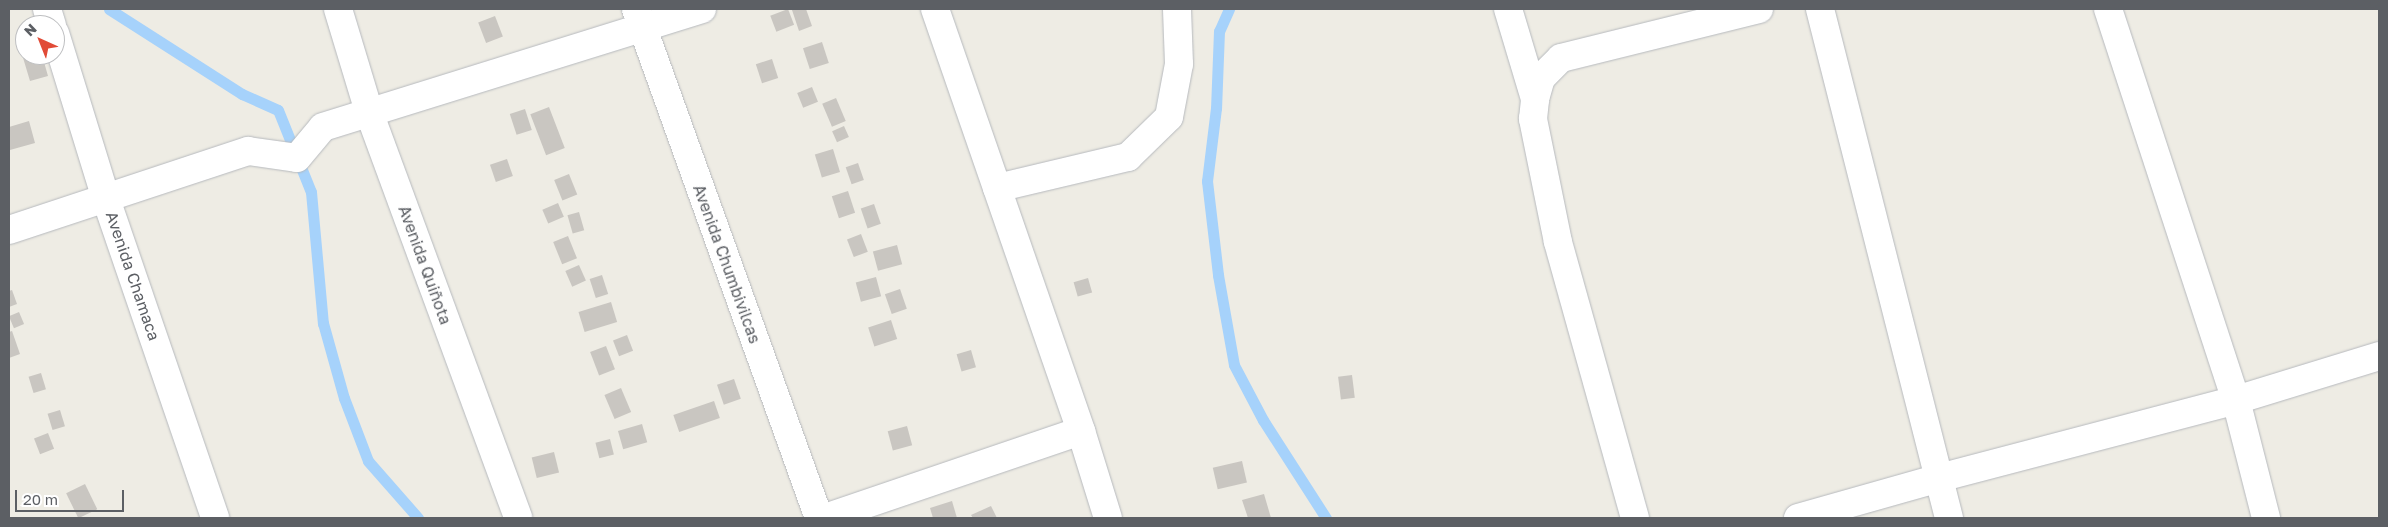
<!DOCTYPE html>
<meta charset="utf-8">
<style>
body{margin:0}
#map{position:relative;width:2388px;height:527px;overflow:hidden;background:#eeece4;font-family:"Golos Text",sans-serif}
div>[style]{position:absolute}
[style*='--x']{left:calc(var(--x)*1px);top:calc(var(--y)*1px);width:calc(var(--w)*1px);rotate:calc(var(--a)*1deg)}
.stream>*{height:11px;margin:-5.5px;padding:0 5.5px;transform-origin:5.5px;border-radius:5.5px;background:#a6d2fb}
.building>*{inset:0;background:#c9c6c1;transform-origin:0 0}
.roads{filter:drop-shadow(0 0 1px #b6b9bd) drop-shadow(0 0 1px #b6b9bd)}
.minor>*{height:28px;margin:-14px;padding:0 14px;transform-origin:14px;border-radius:14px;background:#fff}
span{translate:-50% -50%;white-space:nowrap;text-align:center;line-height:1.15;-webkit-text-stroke:5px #fff;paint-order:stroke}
.street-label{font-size:16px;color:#5c5f64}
.frame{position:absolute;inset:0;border:10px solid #5c5f64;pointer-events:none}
.north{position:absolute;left:15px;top:15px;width:50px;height:50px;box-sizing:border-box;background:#fff;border:1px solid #bebfc1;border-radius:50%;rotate:316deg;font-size:14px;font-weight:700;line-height:20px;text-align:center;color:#5c5f64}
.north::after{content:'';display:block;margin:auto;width:18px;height:22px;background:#e14b37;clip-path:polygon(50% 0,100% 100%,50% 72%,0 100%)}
.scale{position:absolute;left:15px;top:490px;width:109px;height:22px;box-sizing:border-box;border:2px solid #5c5f64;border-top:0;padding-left:6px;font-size:15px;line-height:18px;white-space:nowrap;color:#5c5f64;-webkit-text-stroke:4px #fff;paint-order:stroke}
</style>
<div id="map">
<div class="stream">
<i style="--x:109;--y:9;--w:158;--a:32.6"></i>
<i style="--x:242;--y:94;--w:39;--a:24"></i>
<i style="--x:278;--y:110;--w:88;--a:68.1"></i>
<i style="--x:311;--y:192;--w:132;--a:84.8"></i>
<i style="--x:323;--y:323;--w:78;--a:74.4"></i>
<i style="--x:344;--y:398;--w:67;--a:69.1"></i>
<i style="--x:368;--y:461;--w:76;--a:48.7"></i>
<i style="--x:1229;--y:9;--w:24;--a:114"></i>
<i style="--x:1219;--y:31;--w:77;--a:92.2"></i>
<i style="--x:1216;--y:108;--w:74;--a:97"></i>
<i style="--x:1207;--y:181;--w:95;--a:83.3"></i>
<i style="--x:1218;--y:275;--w:91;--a:79.9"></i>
<i style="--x:1234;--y:365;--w:62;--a:62.2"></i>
<i style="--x:1263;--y:420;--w:117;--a:57.3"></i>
</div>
<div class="building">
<i style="left:788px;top:9px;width:17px;height:19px;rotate:69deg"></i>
<i style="clip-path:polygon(806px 9px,812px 26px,799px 31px,792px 10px)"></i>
<i style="left:495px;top:16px;width:22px;height:18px;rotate:69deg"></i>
<i style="left:822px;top:42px;width:22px;height:20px;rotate:72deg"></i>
<i style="clip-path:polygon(25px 50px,25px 55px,42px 55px,48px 76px,30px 81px,21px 51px)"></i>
<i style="left:772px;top:59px;width:20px;height:17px;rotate:72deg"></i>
<i style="left:812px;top:87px;width:16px;height:16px;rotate:68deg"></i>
<i style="left:836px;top:98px;width:25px;height:15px;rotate:67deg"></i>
<i style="left:549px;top:107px;width:44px;height:20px;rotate:69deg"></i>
<i style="left:525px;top:109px;width:22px;height:16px;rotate:72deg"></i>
<i style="clip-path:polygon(29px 121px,35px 143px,10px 150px,9px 127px)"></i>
<i style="left:844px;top:126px;width:12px;height:13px;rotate:66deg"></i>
<i style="left:833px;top:149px;width:24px;height:19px;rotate:73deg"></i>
<i style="left:507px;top:159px;width:18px;height:18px;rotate:71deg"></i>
<i style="left:858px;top:163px;width:18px;height:13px;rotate:71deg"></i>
<i style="left:569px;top:174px;width:22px;height:16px;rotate:68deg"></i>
<i style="left:848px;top:191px;width:23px;height:17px;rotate:72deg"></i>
<i style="left:558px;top:203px;width:15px;height:17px;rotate:67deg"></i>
<i style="left:874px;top:204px;width:21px;height:14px;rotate:71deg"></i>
<i style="left:579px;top:212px;width:19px;height:12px;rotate:74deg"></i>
<i style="left:861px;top:234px;width:19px;height:15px;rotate:69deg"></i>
<i style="left:568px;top:236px;width:24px;height:16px;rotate:68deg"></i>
<i style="left:897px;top:245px;width:20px;height:25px;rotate:75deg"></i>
<i style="left:579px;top:265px;width:17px;height:15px;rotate:66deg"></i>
<i style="left:602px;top:275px;width:20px;height:13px;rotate:72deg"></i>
<i style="left:876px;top:277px;width:20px;height:21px;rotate:75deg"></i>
<i style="left:1088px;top:278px;width:15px;height:15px;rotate:74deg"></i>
<i style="left:900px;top:289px;width:21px;height:16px;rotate:71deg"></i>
<i style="clip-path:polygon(12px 290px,17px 304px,9px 307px,9px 291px)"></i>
<i style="left:611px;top:302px;width:21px;height:34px;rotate:73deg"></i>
<i style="left:19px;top:312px;width:13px;height:11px;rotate:67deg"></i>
<i style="left:891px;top:320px;width:20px;height:24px;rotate:72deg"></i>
<i style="clip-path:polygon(12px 331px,20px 354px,9px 358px,9px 332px)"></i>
<i style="left:627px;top:335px;width:17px;height:15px;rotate:69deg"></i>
<i style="left:606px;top:346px;width:25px;height:17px;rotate:69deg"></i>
<i style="left:971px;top:350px;width:18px;height:15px;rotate:74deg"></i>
<i style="left:41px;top:373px;width:17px;height:13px;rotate:73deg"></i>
<i style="left:1352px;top:375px;width:23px;height:14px;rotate:83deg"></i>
<i style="left:734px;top:379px;width:21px;height:18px;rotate:71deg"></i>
<i style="left:621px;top:388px;width:26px;height:18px;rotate:67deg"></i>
<i style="left:714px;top:401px;width:18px;height:43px;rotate:71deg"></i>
<i style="left:60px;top:410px;width:17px;height:13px;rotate:73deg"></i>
<i style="left:642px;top:424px;width:19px;height:25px;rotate:74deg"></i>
<i style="left:907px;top:426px;width:20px;height:20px;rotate:75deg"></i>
<i style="left:48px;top:433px;width:17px;height:15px;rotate:69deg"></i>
<i style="left:610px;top:439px;width:16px;height:15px;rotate:76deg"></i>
<i style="left:554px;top:452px;width:21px;height:23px;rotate:76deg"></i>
<i style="left:1242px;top:461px;width:22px;height:30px;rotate:77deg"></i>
<i style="left:85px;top:484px;width:28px;height:21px;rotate:64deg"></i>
<i style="clip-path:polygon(1264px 494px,1271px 518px,1248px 518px,1242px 500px)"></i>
<i style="clip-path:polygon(952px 501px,957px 518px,933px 518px,930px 508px)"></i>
<i style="clip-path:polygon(991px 506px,997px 518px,973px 518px,971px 515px)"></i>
</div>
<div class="roads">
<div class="minor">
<i style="--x:47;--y:9;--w:17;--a:73"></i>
<i style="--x:338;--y:9;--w:108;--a:73.2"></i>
<i style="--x:369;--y:112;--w:432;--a:69.8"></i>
<i style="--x:636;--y:9;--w:541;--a:70.23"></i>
<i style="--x:935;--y:9;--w:447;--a:70.9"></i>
<i style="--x:1081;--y:431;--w:91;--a:72.8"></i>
<i style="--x:1508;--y:9;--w:94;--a:73.3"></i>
<i style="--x:1820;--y:9;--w:525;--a:75.78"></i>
<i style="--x:2108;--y:9;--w:411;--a:71.9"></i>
<i style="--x:2236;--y:400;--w:122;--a:75.7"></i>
<i style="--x:55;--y:33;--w:174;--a:72.9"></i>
<i style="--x:106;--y:199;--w:337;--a:71.1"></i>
<i style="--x:997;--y:188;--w:135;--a:-13.3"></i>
<i style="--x:1128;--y:157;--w:57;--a:-44.3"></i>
<i style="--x:1169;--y:117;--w:54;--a:-79.3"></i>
<i style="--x:1179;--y:64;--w:55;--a:-92.1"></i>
<i style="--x:9;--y:230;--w:252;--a:-18.3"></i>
<i style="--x:248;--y:151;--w:49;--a:8.1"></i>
<i style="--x:297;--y:158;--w:40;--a:-50"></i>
<i style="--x:323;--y:127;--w:397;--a:-17.3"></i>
<i style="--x:825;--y:518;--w:270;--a:-18.8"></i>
<i style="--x:1635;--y:518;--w:287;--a:-105.6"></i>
<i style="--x:1558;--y:242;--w:126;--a:-101.5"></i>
<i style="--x:1533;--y:119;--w:20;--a:-84"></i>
<i style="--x:1535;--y:99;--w:22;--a:-74"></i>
<i style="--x:1541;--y:78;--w:28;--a:-45"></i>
<i style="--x:1561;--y:58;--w:204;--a:-13.9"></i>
<i style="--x:1798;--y:518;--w:147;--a:-15.8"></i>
<i style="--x:1939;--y:478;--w:307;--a:-14.7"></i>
<i style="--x:2236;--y:400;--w:150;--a:-17.1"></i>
</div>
</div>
<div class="street-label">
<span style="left:727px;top:264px;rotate:70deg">Avenida Chumbivilcas</span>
<span style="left:425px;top:265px;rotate:70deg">Avenida Quiñota</span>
<span style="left:133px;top:276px;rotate:71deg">Avenida Chamaca</span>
</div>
<div class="frame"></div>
<div class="north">N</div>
<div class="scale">20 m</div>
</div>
